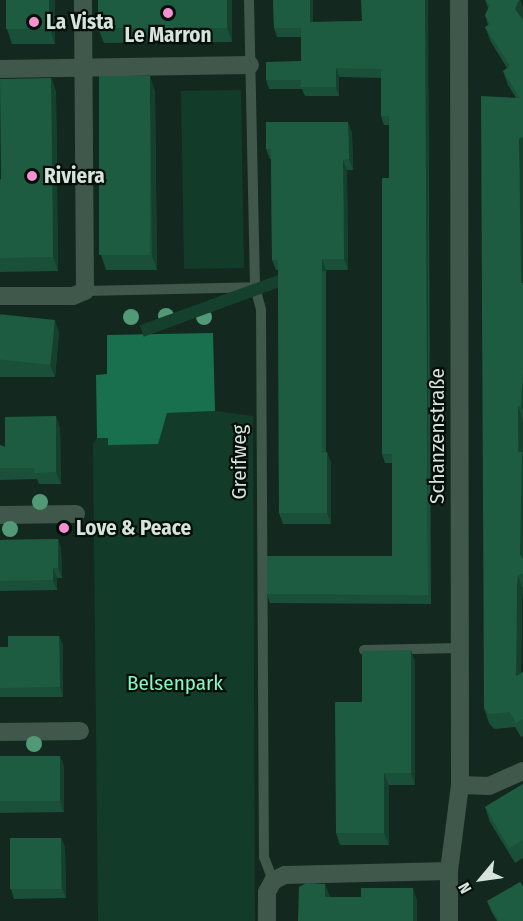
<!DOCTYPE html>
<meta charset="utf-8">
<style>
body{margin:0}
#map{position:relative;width:523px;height:921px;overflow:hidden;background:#13281e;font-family:"Fira Sans Condensed",sans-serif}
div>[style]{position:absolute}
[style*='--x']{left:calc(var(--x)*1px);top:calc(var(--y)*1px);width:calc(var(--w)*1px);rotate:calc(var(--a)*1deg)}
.green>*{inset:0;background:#133b29;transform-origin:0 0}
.water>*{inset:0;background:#18704e}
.lane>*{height:10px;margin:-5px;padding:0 5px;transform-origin:5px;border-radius:5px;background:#40574b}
.street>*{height:18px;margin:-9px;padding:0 9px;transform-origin:9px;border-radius:9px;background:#40574b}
.trees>*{width:16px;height:16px;margin:-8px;border-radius:50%;background:#529978}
.wall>*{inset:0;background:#1a4f39}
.shaded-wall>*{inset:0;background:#15402e;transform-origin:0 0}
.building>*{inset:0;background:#1e5c42;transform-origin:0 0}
.dots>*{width:16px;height:16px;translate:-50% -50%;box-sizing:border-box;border:3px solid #060e0a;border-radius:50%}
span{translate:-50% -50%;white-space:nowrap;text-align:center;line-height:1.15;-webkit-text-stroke:4.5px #060e0a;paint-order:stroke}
.poi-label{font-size:21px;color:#d7e4dd;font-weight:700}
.left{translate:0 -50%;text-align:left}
.street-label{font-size:21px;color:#d7e4dd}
.park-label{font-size:21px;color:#86f6c2}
.north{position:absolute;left:451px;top:849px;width:60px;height:60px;-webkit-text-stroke:4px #060e0a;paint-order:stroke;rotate:241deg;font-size:16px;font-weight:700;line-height:24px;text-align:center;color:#d7e4dd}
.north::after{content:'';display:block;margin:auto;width:21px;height:27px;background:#d7e4dd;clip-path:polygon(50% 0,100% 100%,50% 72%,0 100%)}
</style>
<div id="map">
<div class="green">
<i style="left:241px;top:90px;width:178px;height:60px;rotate:89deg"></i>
<i style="clip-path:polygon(215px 411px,253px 416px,255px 921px,98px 921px,93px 444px,97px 438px,108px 438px,108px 445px,167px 413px)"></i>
</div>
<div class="water">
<i style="clip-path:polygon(213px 333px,215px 411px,167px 413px,158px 444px,108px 445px,108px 438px,97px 438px,96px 375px,107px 374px,107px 335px)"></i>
</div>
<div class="lane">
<i style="--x:249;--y:0;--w:287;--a:88.8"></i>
<i style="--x:255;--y:287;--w:24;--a:75"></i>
<i style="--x:261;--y:310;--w:547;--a:89.69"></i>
<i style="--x:264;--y:857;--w:26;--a:69"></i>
<i style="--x:85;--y:291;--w:170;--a:-1.3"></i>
<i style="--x:364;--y:650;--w:96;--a:-1.2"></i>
</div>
<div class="street">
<i style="--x:0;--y:69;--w:250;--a:-0.9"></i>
<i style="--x:0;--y:296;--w:73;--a:0"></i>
<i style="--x:73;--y:296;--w:13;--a:-23"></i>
<i style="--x:85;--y:291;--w:291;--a:-90.4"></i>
<i style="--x:0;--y:515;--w:76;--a:-0.8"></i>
<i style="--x:0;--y:732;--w:80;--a:-0.7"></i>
<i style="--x:460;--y:785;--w:29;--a:2"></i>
<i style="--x:489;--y:786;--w:37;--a:-24"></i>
<i style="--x:267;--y:921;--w:29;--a:-90"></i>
<i style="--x:267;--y:892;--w:13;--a:-61"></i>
<i style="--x:273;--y:881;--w:13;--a:-27"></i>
<i style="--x:285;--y:875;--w:164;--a:-1.4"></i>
<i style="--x:449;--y:921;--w:50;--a:-90"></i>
<i style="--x:449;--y:871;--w:87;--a:-82.7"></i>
<i style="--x:460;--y:785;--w:785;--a:-90.07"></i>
</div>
<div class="trees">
<i style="left:166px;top:316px"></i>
<i style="left:131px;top:317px"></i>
<i style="left:204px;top:317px"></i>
<i style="left:40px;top:502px"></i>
<i style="left:10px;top:529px"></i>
<i style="left:34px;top:744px"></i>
</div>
<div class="wall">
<i style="clip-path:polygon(6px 0,55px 0,55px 44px,12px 44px,7px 29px)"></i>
<i style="clip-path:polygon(98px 0,232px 0,232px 42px,104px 43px,98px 28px)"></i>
<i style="clip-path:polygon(273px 0,313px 0,313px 22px,362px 21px,428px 0,431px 604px,270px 603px,267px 594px,392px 556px,392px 463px,385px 463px,382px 454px,389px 178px,389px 125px,384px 125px,381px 116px,381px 78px,339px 77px,339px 96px,305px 96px,302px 89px,269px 89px,266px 80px,301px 61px,301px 37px,277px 37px,274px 28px)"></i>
<i style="clip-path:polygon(485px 0,520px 0,523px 8px,523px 591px,522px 600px,521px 673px,523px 672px,523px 736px,521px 737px,515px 727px,494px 729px,489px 723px,484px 708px,516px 98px,508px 85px,503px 71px,507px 68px,491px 42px,485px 27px,488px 25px,485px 15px,488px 8px)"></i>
<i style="clip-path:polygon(51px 78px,56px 92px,58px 271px,0 272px,0 179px,1px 180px)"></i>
<i style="clip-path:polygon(155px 91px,157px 270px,106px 270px,101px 255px)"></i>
<i style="clip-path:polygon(352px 132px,353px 170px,347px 170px,348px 270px,326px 270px,326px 452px,327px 452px,331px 463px,331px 524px,283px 524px,279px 513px,278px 270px,276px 270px,272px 260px,271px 159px,270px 159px,266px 149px)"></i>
<i style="clip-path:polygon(0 321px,59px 332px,55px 377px,0 377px)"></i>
<i style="clip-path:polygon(60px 428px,61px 484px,39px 484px,37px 479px,0 480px,0 445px,5px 447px)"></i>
<i style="clip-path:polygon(58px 539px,61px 549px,62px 578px,57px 578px,57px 590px,0 591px,0 540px)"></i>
<i style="clip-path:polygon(59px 636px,63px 645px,63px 697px,0 697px,0 647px,8px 647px)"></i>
<i style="clip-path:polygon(411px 650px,415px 662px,415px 785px,389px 785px,389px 845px,340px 845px,336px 833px,362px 702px)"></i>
<i style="clip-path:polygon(0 756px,60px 756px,64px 767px,64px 812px,0 813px)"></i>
<i style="clip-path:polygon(523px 784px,523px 858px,515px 863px,490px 822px,485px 807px)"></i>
<i style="clip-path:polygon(61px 838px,65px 847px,66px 898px,14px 899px,11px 889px)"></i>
<i style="clip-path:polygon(487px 901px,523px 921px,497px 921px,491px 911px)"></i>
</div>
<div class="shaded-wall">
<i style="clip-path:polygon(49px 0,55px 0,55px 44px,50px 29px)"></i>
<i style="clip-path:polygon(227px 0,232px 0,232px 42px,227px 27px)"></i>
<i style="clip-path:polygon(310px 0,313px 0,313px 31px,310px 22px)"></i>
<i style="left:425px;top:0;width:3px;height:595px"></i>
<i style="clip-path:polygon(519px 0,523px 8px,523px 18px,521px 23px,515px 9px)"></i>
<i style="clip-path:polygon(336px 68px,339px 77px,339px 96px,336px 87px)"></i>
<i style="clip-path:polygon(150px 76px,155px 91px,157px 270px,152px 255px)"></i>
<i style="clip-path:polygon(51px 78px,56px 92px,58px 271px,53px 257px)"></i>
<i style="clip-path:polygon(348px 122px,352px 132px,353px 170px,349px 159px)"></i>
<i style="clip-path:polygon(523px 137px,523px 288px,521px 283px,519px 139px)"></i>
<i style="clip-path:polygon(343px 160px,347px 170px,348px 270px,344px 259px)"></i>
<i style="left:322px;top:259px;width:12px;height:194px;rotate:70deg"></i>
<i style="clip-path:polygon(55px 320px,59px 332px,55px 377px,50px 365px)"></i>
<i style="clip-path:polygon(523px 372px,523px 411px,521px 406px)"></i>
<i style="clip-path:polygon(518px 406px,523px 420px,523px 563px,520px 555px)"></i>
<i style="clip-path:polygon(56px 416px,60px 428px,61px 484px,56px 472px)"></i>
<i style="clip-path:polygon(327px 452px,331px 463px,331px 524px,327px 513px)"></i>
<i style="clip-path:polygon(58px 539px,61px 549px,62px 578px,58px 568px)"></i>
<i style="clip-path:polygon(53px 568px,57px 578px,57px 590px,53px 580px)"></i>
<i style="clip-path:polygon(518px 575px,523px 589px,522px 600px,521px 691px,516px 676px,517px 585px)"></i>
<i style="clip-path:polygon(59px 636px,63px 645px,63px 697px,60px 687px)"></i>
<i style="clip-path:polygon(411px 650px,415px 662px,415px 785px,411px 773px)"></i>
<i style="clip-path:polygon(60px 756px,64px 767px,64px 812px,60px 801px)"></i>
<i style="clip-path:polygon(384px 773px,389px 785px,389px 845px,384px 833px)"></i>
<i style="clip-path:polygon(61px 838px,65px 847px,66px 898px,62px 889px)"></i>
<i style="clip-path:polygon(325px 884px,330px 896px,330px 909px,325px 897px)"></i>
<i style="clip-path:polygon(413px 888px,417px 900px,417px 921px,413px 921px)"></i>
</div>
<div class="building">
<i style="left:6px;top:0;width:43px;height:29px"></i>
<i style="left:98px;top:0;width:129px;height:28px"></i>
<i style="clip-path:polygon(273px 0,310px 0,310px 22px,362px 21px,361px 0,425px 0,428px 595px,267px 594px,267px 556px,392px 556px,392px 454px,382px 454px,382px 178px,389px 178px,389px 116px,381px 116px,381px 69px,336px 68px,336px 87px,301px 87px,301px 80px,266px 80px,266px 62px,301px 61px,301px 28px,274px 28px)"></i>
<i style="clip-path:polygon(486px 0,519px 0,515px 9px,523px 20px,523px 137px,519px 139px,521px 283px,523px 283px,523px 372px,521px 406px,518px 406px,518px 452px,522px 452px,520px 555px,523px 559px,523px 574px,518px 575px,517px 585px,516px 676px,523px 672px,523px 719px,516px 723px,510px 712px,489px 714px,484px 708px,481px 96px,520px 98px,503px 71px,510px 66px,485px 27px,490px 24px,485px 15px,490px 6px)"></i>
<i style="left:99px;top:76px;width:51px;height:179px"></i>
<i style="clip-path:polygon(51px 78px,53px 257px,0 258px,0 179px,1px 180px,0 79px)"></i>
<i style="clip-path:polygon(266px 122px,348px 122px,349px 159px,343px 160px,344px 259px,322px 259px,322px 453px,327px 452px,327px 513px,279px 513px,278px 260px,272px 260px,271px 149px,266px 149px)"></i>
<i style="left:55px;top:320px;width:45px;height:55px;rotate:96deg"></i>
<i style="clip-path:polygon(56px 416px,56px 472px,35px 473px,34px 468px,0 468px,0 445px,5px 447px,5px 417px)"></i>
<i style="clip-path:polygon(58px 539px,58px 568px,53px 568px,53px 580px,0 581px,0 540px)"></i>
<i style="clip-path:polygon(8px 636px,59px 636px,60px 687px,0 688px,0 647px,8px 647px)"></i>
<i style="clip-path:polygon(411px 650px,411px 773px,384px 773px,384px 833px,336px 833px,335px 702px,362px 702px,362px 651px)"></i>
<i style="left:0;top:756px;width:60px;height:45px"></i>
<i style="clip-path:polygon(523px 784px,523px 840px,509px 848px,485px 807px)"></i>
<i style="left:10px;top:838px;width:51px;height:51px"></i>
<i style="clip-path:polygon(520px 882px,523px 886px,523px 921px,499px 921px,487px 901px)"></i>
<i style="clip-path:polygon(306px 883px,325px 884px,325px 897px,361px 897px,361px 888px,413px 888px,413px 921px,298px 921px,299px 887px)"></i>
</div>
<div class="dots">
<i style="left:168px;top:13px;background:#f590d1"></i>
<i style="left:34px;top:22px;background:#f590d1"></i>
<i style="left:32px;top:176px;background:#f590d1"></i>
<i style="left:64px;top:528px;background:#f590d1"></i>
</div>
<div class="poi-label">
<span class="left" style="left:46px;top:22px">La Vista</span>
<span style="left:168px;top:35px">Le Marron</span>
<span class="left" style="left:44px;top:176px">Riviera</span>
<span class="left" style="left:76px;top:528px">Love &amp; Peace</span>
</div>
<div class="street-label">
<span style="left:437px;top:436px;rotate:-90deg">Schanzenstraße</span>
<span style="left:239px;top:462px;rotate:-90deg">Greifweg</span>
</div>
<div class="park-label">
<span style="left:175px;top:683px">Belsenpark</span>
</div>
<div class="north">N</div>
</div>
